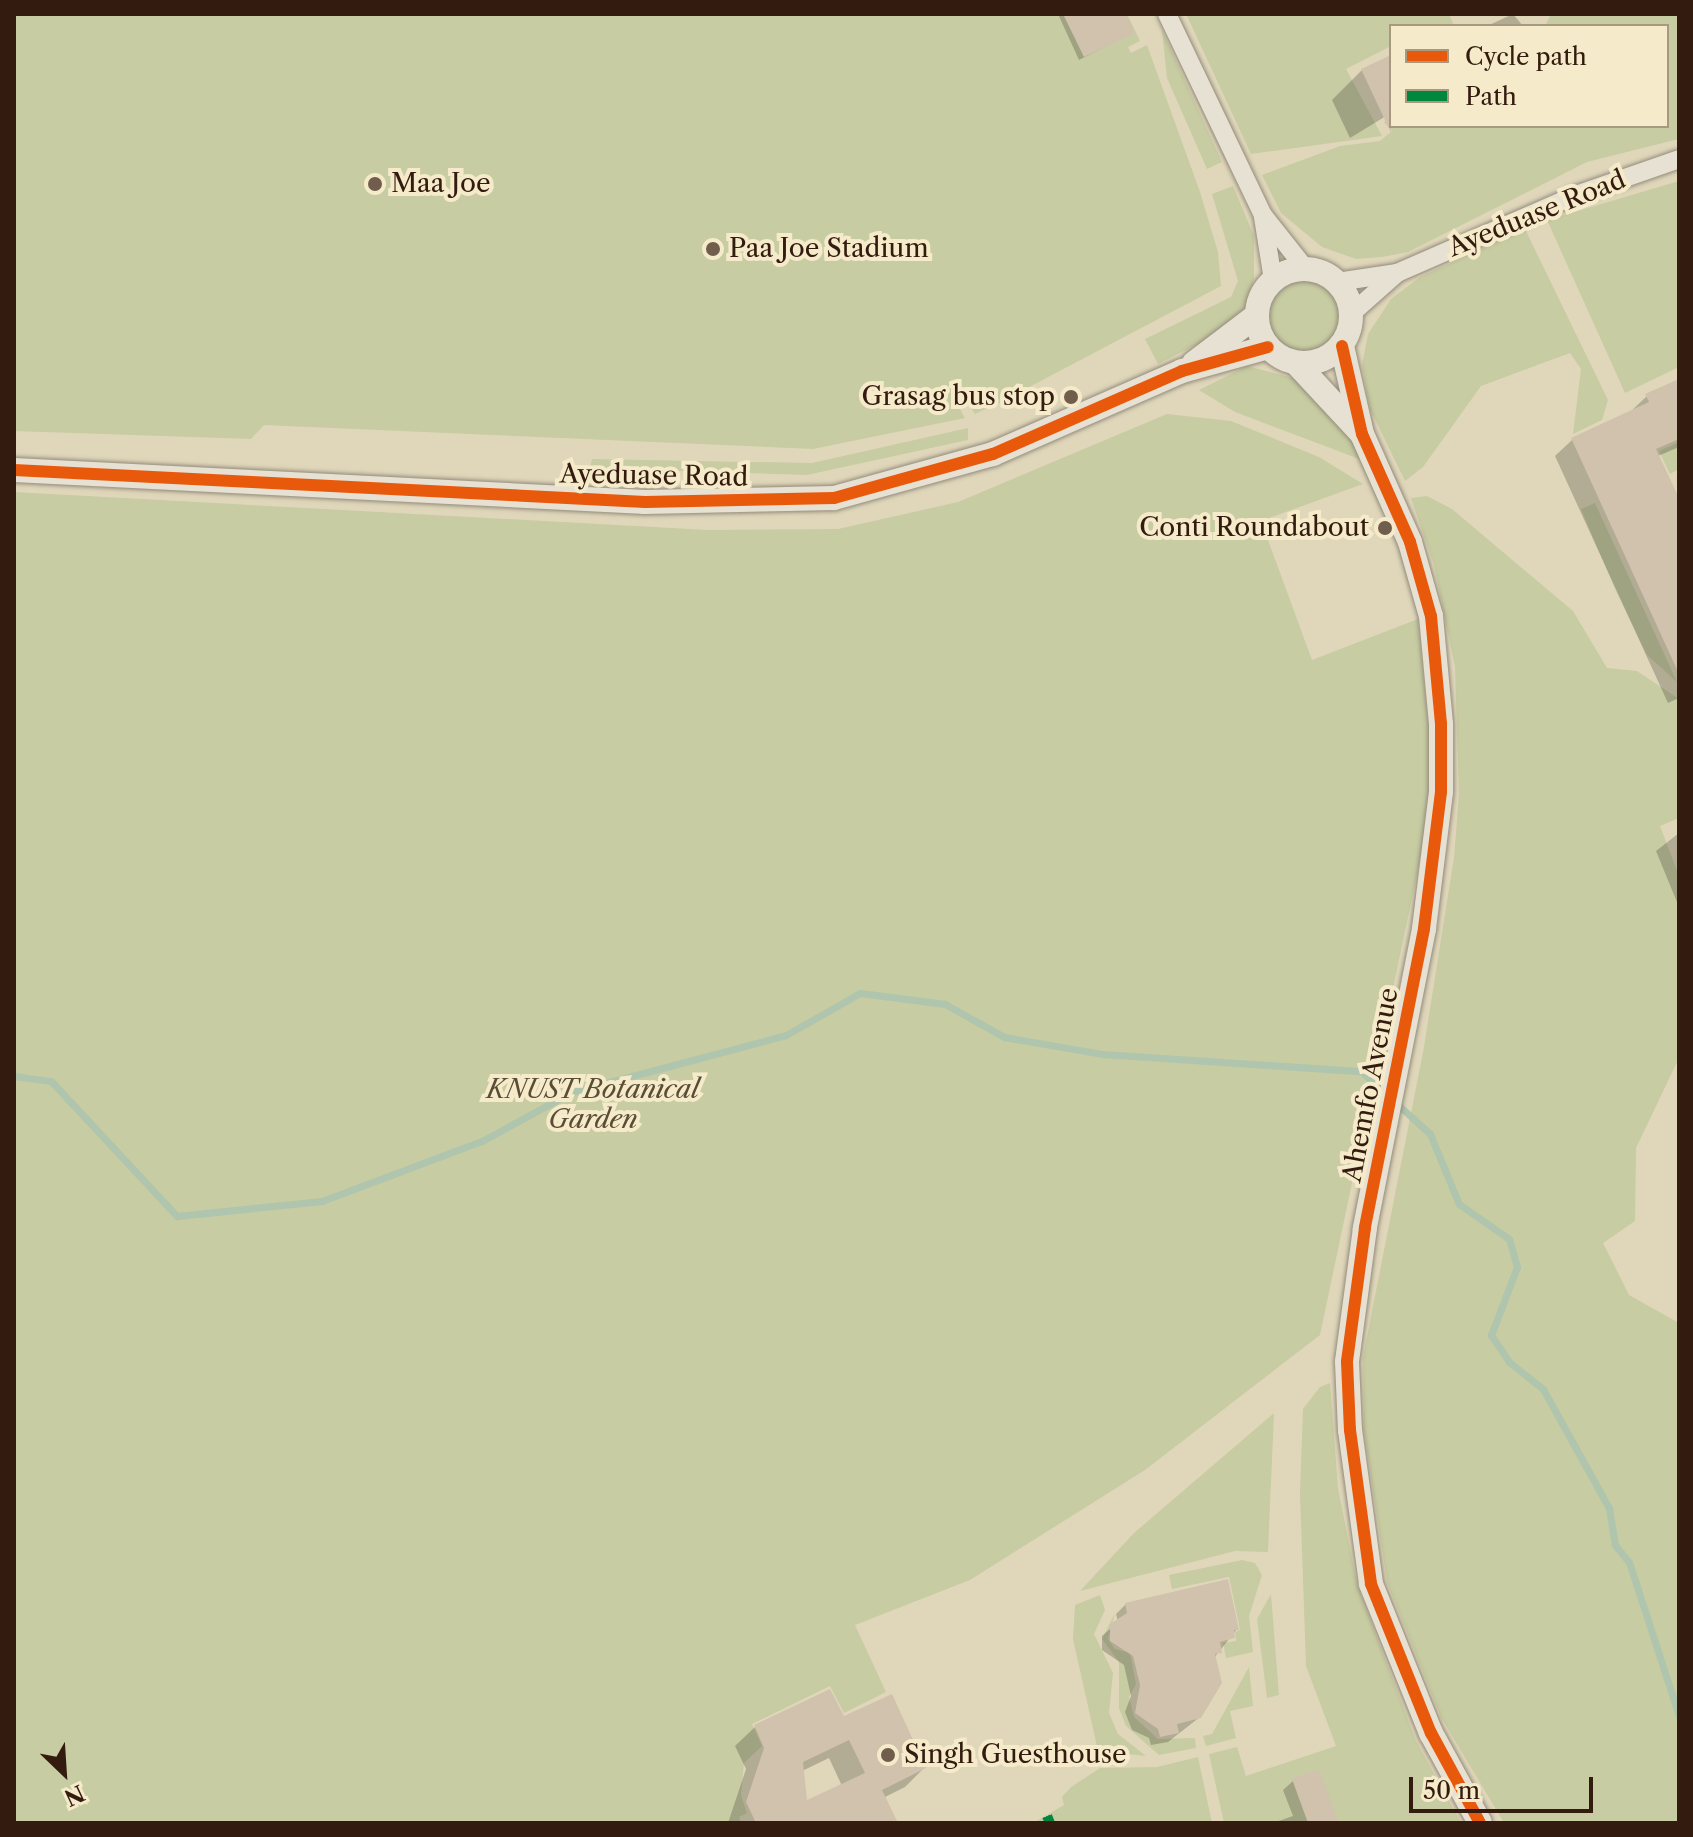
<!DOCTYPE html>
<style>
body{margin:0}
#map{position:relative;width:1693px;height:1837px;overflow:hidden;background:#e0d7bb;font-family:"Libre Caslon Text",serif}
div>[style]{position:absolute}
[style*='--x']{left:calc(var(--x)*1px);top:calc(var(--y)*1px);width:calc(var(--w)*1px);rotate:calc(var(--a)*1deg)}
.green>*{inset:0;background:#c7cca2}
.round{border-radius:50%}
.shadow>*{inset:0;background:#0003}
.stream>*{height:7px;margin:-3.5px;padding:0 3.5px;transform-origin:3.5px;border-radius:3.5px;background:#afc5ad}
.building>*{inset:0;background:#d0c2ad}
.roads{filter:drop-shadow(0 0 2px #938b7a) drop-shadow(0 0 2px #938b7a)}
.minor>*{height:18px;margin:-9px;padding:0 9px;transform-origin:9px;border-radius:9px;background:#e6e1d3}
.tertiary>*{height:24px;margin:-12px;padding:0 12px;transform-origin:12px;border-radius:12px;background:#e6e1d3}
.tertiary>.ring{margin:-12px;padding:0;box-sizing:content-box;background:none;border:24px solid #e6e1d3;border-radius:50%}
.quiet>*{height:10px;margin-top:-5px;transform-origin:0;background:repeating-linear-gradient(90deg,#00873e 0 20px,transparent 0 30px)}
.cycleway>*{height:12px;margin:-6px;padding:0 6px;transform-origin:6px;border-radius:6px;background:#e8590c}
.dots>*{width:22px;height:22px;translate:-50% -50%;box-sizing:border-box;border:4px solid #f5eac9;border-radius:50%}
span{translate:-50% -50%;white-space:nowrap;text-align:center;line-height:1.15;-webkit-text-stroke:8px #f5eac9;paint-order:stroke}
.poi-label{font-size:26px;color:#331c0f}
.left{translate:0 -50%;text-align:left}
.right{translate:-100% -50%;text-align:right}
.street-label{font-size:26px;color:#331c0f}
.park-label{font-size:26px;color:#594e35;font-style:italic}
.frame{position:absolute;inset:0;border:16px solid #331c0f;pointer-events:none}
.legend{position:absolute;left:1389px;top:24px;width:280px;height:104px;box-sizing:border-box;background:#f5eac9;border:2px solid #a7987f;margin:0;padding:10px 14px;list-style:none;font-size:24px;color:#331c0f}
.legend li{display:flex;align-items:center;gap:16px;height:40px}
.legend b{width:40px;border:2px solid #a7987f}
.north{position:absolute;left:24px;top:1733px;width:80px;height:80px;-webkit-text-stroke:6px #f5eac9;paint-order:stroke;rotate:155deg;font-size:22px;font-weight:700;line-height:32px;text-align:center;color:#331c0f}
.north::after{content:'';display:block;margin:auto;width:28px;height:36px;background:#331c0f;clip-path:polygon(50% 0,100% 100%,50% 72%,0 100%)}
.scale{position:absolute;left:1409px;top:1777px;width:184px;height:36px;box-sizing:border-box;border:4px solid #331c0f;border-top:0;padding-left:10px;font-size:24px;line-height:28px;white-space:nowrap;color:#331c0f;-webkit-text-stroke:6px #f5eac9;paint-order:stroke}
</style>
<div id="map">
<div class="green">
<i style="clip-path:polygon(14px 14px,1127px 14px,1140px 41px,1128px 47px,1131px 53px,1147px 45px,1200px 192px,1218px 252px,1221px 286px,999px 403px,975px 414px,970px 406px,960px 409px,965px 418px,813px 449px,264px 425px,251px 439px,14px 431px)"></i>
<i style="clip-path:polygon(1186px 14px,1449px 14px,1454px 26px,1391px 26px,1391px 46px,1346px 69px,1382px 136px,1251px 154px)"></i>
<i style="clip-path:polygon(1551px 14px,1679px 14px,1679px 139px,1587px 162px,1408px 252px,1382px 257px,1356px 259px,1322px 247px,1281px 213px,1262px 175px,1340px 146px,1380px 141px,1392px 131px,1384px 122px,1391px 118px,1391px 126px,1667px 126px,1667px 26px,1545px 26px)"></i>
<i style="clip-path:polygon(1162px 30px,1222px 162px,1207px 169px,1167px 78px)"></i>
<i style="clip-path:polygon(1679px 181px,1679px 367px,1625px 393px,1547px 220px)"></i>
<i style="clip-path:polygon(1233px 186px,1254px 236px,1254px 279px,1246px 305px,1233px 326px,1158px 364px,1145px 339px,1231px 297px,1238px 281px,1212px 194px)"></i>
<i style="clip-path:polygon(1525px 229px,1608px 400px,1602px 420px,1573px 434px,1581px 369px,1570px 353px,1481px 386px,1423px 467px,1405px 481px,1370px 409px,1362px 365px,1368px 334px,1391px 299px,1420px 277px)"></i>
<i class="round" style="left:1268px;top:279px;width:74px;height:74px"></i>
<i style="clip-path:polygon(1247px 366px,1297px 379px,1340px 420px,1362px 460px,1235px 412px,1199px 390px)"></i>
<i style="clip-path:polygon(1167px 414px,1231px 421px,1319px 457px,1363px 484px,1261px 521px,1312px 660px,1418px 619px,1433px 769px,1424px 841px,1320px 1335px,1145px 1470px,970px 1580px,855px 1625px,886px 1692px,844px 1713px,830px 1686px,752px 1724px,762px 1746px,744px 1763px,741px 1795px,747px 1813px,739px 1817px,741px 1823px,14px 1823px,14px 492px,708px 530px,838px 529px,958px 502px)"></i>
<i style="clip-path:polygon(968px 428px,968px 440px,807px 475px,590px 468px,592px 459px,812px 463px)"></i>
<i style="clip-path:polygon(1679px 442px,1679px 469px,1670px 474px,1659px 451px)"></i>
<i style="clip-path:polygon(1427px 496px,1452px 509px,1573px 611px,1607px 668px,1637px 671px,1679px 699px,1679px 818px,1660px 826px,1679px 876px,1679px 1058px,1636px 1148px,1635px 1221px,1603px 1243px,1629px 1295px,1679px 1323px,1679px 1823px,1504px 1823px,1441px 1717px,1387px 1582px,1364px 1430px,1363px 1357px,1424px 1047px,1454px 857px,1459px 794px,1455px 667px,1434px 565px,1411px 498px)"></i>
<i style="clip-path:polygon(1595px 503px,1677px 682px,1647px 655px,1615px 589px,1581px 509px)"></i>
<i style="clip-path:polygon(1330px 1383px,1338px 1488px,1357px 1584px,1416px 1741px,1461px 1823px,1224px 1823px,1209px 1754px,1237px 1747px,1246px 1776px,1336px 1746px,1306px 1666px,1300px 1493px,1303px 1409px,1320px 1387px)"></i>
<i style="clip-path:polygon(1274px 1413px,1268px 1552px,1235px 1551px,1080px 1591px,1134px 1533px)"></i>
<i style="clip-path:polygon(1242px 1560px,1255px 1563px,1262px 1575px,1249px 1616px,1253px 1652px,1226px 1658px,1223px 1643px,1236px 1641px,1235px 1632px,1240px 1630px,1229px 1577px,1172px 1589px,1169px 1575px)"></i>
<i style="clip-path:polygon(1271px 1594px,1279px 1695px,1267px 1698px,1257px 1619px)"></i>
<i style="clip-path:polygon(1100px 1595px,1105px 1610px,1094px 1634px,1113px 1673px,1109px 1713px,1118px 1734px,1146px 1756px,1098px 1751px,1073px 1639px,1075px 1605px)"></i>
<i style="clip-path:polygon(1115px 1613px,1108px 1639px,1115px 1649px,1130px 1653px,1136px 1684px,1129px 1697px,1134px 1717px,1158px 1739px,1195px 1738px,1196px 1748px,1159px 1755px,1126px 1726px,1119px 1708px,1119px 1662px,1102px 1639px)"></i>
<i style="clip-path:polygon(1249px 1667px,1253px 1706px,1230px 1711px,1236px 1738px,1206px 1746px,1203px 1736px,1212px 1734px)"></i>
<i style="clip-path:polygon(1198px 1757px,1212px 1823px,1033px 1823px,1064px 1805px,1062px 1797px,1071px 1787px,1100px 1768px,1157px 1767px)"></i>
</div>
<div class="shadow">
<i style="clip-path:polygon(1058px 14px,1124px 14px,1132px 33px,1079px 60px)"></i>
<i style="clip-path:polygon(1513px 14px,1523px 26px,1487px 26px)"></i>
<i style="clip-path:polygon(1391px 63px,1391px 113px,1350px 138px,1332px 100px,1362px 70px)"></i>
<i style="clip-path:polygon(1679px 381px,1679px 447px,1658px 456px,1679px 503px,1679px 698px,1668px 703px,1555px 456px,1572px 440px,1629px 413px,1647px 396px)"></i>
<i style="clip-path:polygon(1679px 833px,1679px 907px,1656px 851px)"></i>
<i style="clip-path:polygon(1126px 1604px,1237px 1629px,1214px 1658px,1200px 1717px,1168px 1742px,1151px 1745px,1149px 1738px,1132px 1730px,1125px 1712px,1131px 1696px,1124px 1665px,1102px 1650px,1102px 1636px,1118px 1622px,1116px 1614px)"></i>
<i style="clip-path:polygon(evenodd,843px 1719px,924px 1768px,905px 1787px,883px 1798px,894px 1823px,728px 1823px,746px 1769px,735px 1746px,755px 1727px,843px 1719px,829px 1758px,842px 1786px,806px 1803px,802px 1771px,829px 1758px)"></i>
<i style="clip-path:polygon(1293px 1781px,1337px 1823px,1273px 1823px,1293px 1816px,1283px 1790px)"></i>
</div>
<div class="stream">
<i style="--x:14;--y:1076;--w:37;--a:8"></i>
<i style="--x:51;--y:1081;--w:185;--a:47"></i>
<i style="--x:177;--y:1216;--w:146;--a:-5.9"></i>
<i style="--x:322;--y:1201;--w:171;--a:-20.6"></i>
<i style="--x:482;--y:1141;--w:102;--a:-28.6"></i>
<i style="--x:572;--y:1092;--w:221;--a:-14.9"></i>
<i style="--x:786;--y:1035;--w:85;--a:-29.6"></i>
<i style="--x:860;--y:993;--w:86;--a:7.4"></i>
<i style="--x:945;--y:1004;--w:68;--a:29.2"></i>
<i style="--x:1004;--y:1037;--w:99;--a:9.8"></i>
<i style="--x:1102;--y:1054;--w:260;--a:3.8"></i>
<i style="--x:1361;--y:1071;--w:33;--a:43"></i>
<i style="--x:1394;--y:1101;--w:49;--a:42.5"></i>
<i style="--x:1430;--y:1134;--w:76;--a:67.5"></i>
<i style="--x:1459;--y:1204;--w:61;--a:35"></i>
<i style="--x:1509;--y:1239;--w:29;--a:74"></i>
<i style="--x:1517;--y:1267;--w:73;--a:110.9"></i>
<i style="--x:1491;--y:1335;--w:32;--a:56"></i>
<i style="--x:1509;--y:1362;--w:43;--a:38.5"></i>
<i style="--x:1543;--y:1389;--w:136;--a:61"></i>
<i style="--x:1609;--y:1508;--w:37;--a:81"></i>
<i style="--x:1615;--y:1545;--w:22;--a:51"></i>
<i style="--x:1629;--y:1562;--w:162;--a:72"></i>
</div>
<div class="building">
<i style="clip-path:polygon(1063px 14px,1126px 14px,1135px 33px,1084px 57px)"></i>
<i style="clip-path:polygon(1391px 55px,1391px 133px,1361px 69px)"></i>
<i style="clip-path:polygon(1679px 379px,1679px 439px,1656px 449px,1679px 498px,1679px 674px,1571px 438px,1649px 402px,1645px 394px)"></i>
<i style="clip-path:polygon(1228px 1579px,1239px 1630px,1234px 1630px,1235px 1638px,1220px 1642px,1222px 1653px,1215px 1654px,1222px 1683px,1201px 1718px,1177px 1724px,1179px 1733px,1160px 1737px,1158px 1729px,1135px 1713px,1140px 1685px,1133px 1656px,1110px 1641px,1110px 1624px,1127px 1613px,1125px 1603px)"></i>
<i style="clip-path:polygon(evenodd,830px 1689px,844px 1716px,892px 1694px,926px 1768px,882px 1790px,898px 1823px,756px 1823px,746px 1802px,764px 1748px,754px 1725px,830px 1689px,849px 1740px,865px 1773px,807px 1800px,803px 1762px,849px 1740px)"></i>
<i style="clip-path:polygon(1319px 1769px,1339px 1823px,1308px 1823px,1292px 1779px)"></i>
</div>
<div class="roads">
<div class="minor">
<i style="--x:1167;--y:14;--w:223;--a:64.5"></i>
<i style="--x:1263;--y:215;--w:68;--a:51.6"></i>
<i style="--x:1263;--y:217;--w:64;--a:81"></i>
<i style="--x:1337;--y:282;--w:61;--a:-8.5"></i>
<i style="--x:1397;--y:273;--w:192;--a:-23.6"></i>
<i style="--x:1573;--y:196;--w:112;--a:-19.2"></i>
<i style="--x:1352;--y:313;--w:60;--a:-41.6"></i>
</div>
<div class="tertiary">
<i class="ring" style="left:1257px;top:269px;width:70px;height:70px"></i>
<i style="--x:1342;--y:346;--w:90;--a:77.2"></i>
<i style="--x:1362;--y:434;--w:118;--a:66"></i>
<i style="--x:1410;--y:542;--w:77;--a:74.2"></i>
<i style="--x:1431;--y:616;--w:108;--a:84.7"></i>
<i style="--x:1441;--y:724;--w:68;--a:90"></i>
<i style="--x:1441;--y:792;--w:138;--a:97.1"></i>
<i style="--x:1424;--y:929;--w:305;--a:101.2"></i>
<i style="--x:1365;--y:1228;--w:135;--a:97.7"></i>
<i style="--x:1347;--y:1362;--w:68;--a:87.5"></i>
<i style="--x:1350;--y:1430;--w:155;--a:82.2"></i>
<i style="--x:1371;--y:1584;--w:161;--a:68.1"></i>
<i style="--x:1431;--y:1733;--w:102;--a:61.4"></i>
<i style="--x:1194;--y:363;--w:78;--a:-37.2"></i>
<i style="--x:1296;--y:363;--w:96;--a:47.1"></i>
<i style="--x:14;--y:470;--w:632;--a:2.9"></i>
<i style="--x:645;--y:502;--w:189;--a:-1.2"></i>
<i style="--x:834;--y:498;--w:165;--a:-15.5"></i>
<i style="--x:993;--y:454;--w:206;--a:-23.7"></i>
<i style="--x:1182;--y:371;--w:89;--a:-15.6"></i>
</div>
</div>
<div class="quiet">
<i style="--x:1047;--y:1816;--w:8;--a:67"></i>
</div>
<div class="cycleway">
<i style="--x:1342;--y:346;--w:90;--a:77.2"></i>
<i style="--x:1362;--y:434;--w:118;--a:66"></i>
<i style="--x:1410;--y:542;--w:77;--a:74.2"></i>
<i style="--x:1431;--y:616;--w:108;--a:84.7"></i>
<i style="--x:1441;--y:724;--w:68;--a:90"></i>
<i style="--x:1441;--y:792;--w:138;--a:97.1"></i>
<i style="--x:1424;--y:929;--w:305;--a:101.2"></i>
<i style="--x:1365;--y:1228;--w:135;--a:97.7"></i>
<i style="--x:1347;--y:1362;--w:68;--a:87.5"></i>
<i style="--x:1350;--y:1430;--w:155;--a:82.2"></i>
<i style="--x:1371;--y:1584;--w:161;--a:68.1"></i>
<i style="--x:1431;--y:1733;--w:102;--a:61.4"></i>
<i style="--x:14;--y:470;--w:632;--a:2.9"></i>
<i style="--x:645;--y:502;--w:189;--a:-1.2"></i>
<i style="--x:834;--y:498;--w:165;--a:-15.5"></i>
<i style="--x:993;--y:454;--w:206;--a:-23.7"></i>
<i style="--x:1182;--y:371;--w:89;--a:-15.6"></i>
</div>
<div class="dots">
<i style="left:375px;top:184px;background:#705d4b"></i>
<i style="left:713px;top:249px;background:#705d4b"></i>
<i style="left:1071px;top:397px;background:#705d4b"></i>
<i style="left:1385px;top:528px;background:#705d4b"></i>
<i style="left:888px;top:1755px;background:#705d4b"></i>
</div>
<div class="poi-label">
<span class="left" style="left:391px;top:184px">Maa Joe</span>
<span class="left" style="left:729px;top:249px">Paa Joe Stadium</span>
<span class="right" style="left:1055px;top:397px">Grasag bus stop</span>
<span class="right" style="left:1369px;top:528px">Conti Roundabout</span>
<span class="left" style="left:904px;top:1755px">Singh Guesthouse</span>
</div>
<div class="street-label">
<span style="left:1537px;top:214px;rotate:-22deg">Ayeduase Road</span>
<span style="left:654px;top:476px;rotate:1deg">Ayeduase Road</span>
<span style="left:1371px;top:1085px;rotate:-79deg">Ahemfo Avenue</span>
</div>
<div class="park-label">
<span style="left:593px;top:1105px">KNUST Botanical<br>Garden</span>
</div>
<div class="frame"></div>
<ul class="legend">
<li><b style="height:10px;background:#e8590c"></b>Cycle path</li>
<li><b style="height:10px;background:#00873e"></b>Path</li>
</ul>
<div class="north">N</div>
<div class="scale">50 m</div>
</div>
